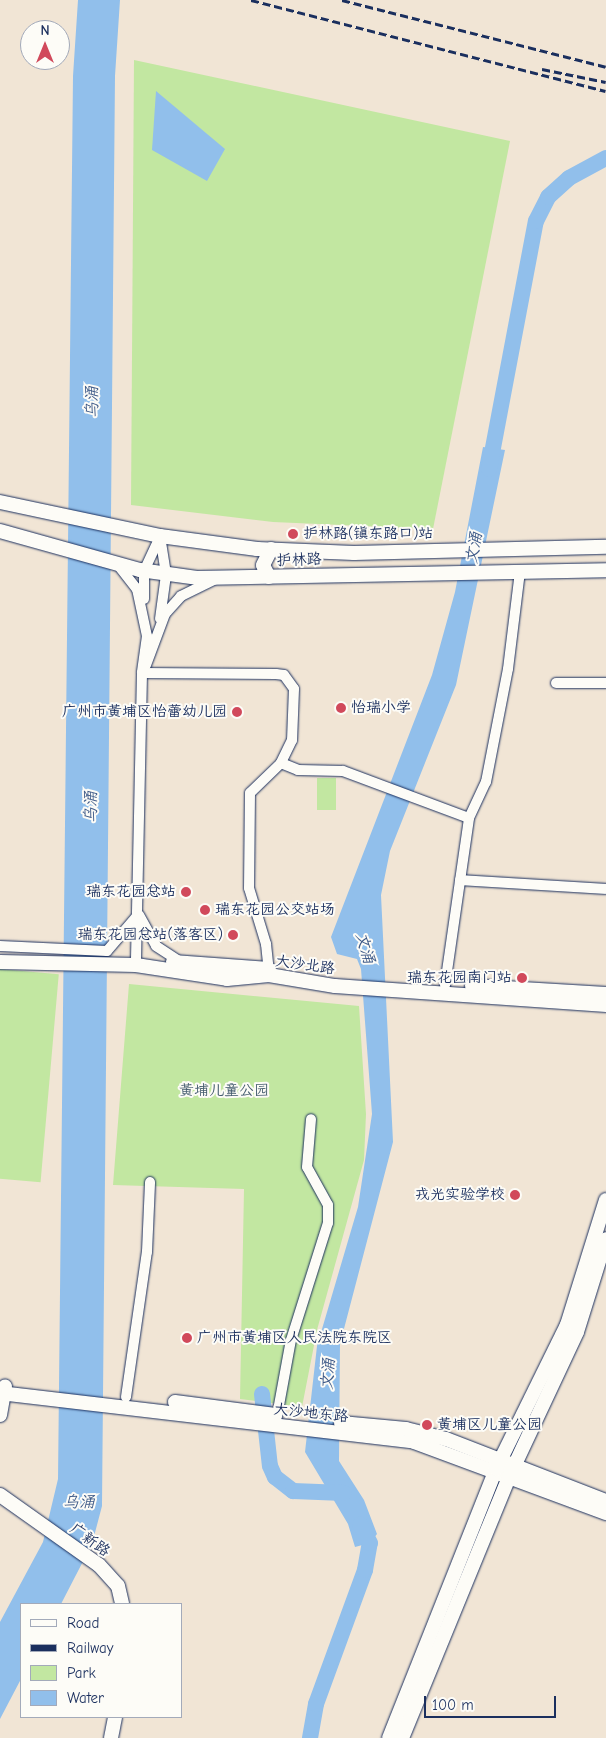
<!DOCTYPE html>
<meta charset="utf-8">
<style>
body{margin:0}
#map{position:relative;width:606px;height:1738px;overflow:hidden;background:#f1e5d5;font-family:"Comic Neue","LXGW WenKai TC",sans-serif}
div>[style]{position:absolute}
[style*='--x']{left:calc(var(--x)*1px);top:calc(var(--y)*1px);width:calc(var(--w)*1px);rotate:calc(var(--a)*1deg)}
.green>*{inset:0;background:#c2e7a1;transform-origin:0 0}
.water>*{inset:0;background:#91bfeb}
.river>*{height:16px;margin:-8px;padding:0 8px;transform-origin:8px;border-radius:8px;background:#91bfeb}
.roads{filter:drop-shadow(0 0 1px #1b2f5e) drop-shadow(0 0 1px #1b2f5e)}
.street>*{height:10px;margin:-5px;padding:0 5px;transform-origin:5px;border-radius:5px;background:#fdfcf7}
.secondary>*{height:14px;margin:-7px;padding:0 7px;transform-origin:7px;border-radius:7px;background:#fdfcf7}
.rail>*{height:2.5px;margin-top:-1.25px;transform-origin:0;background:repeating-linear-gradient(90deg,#1b2f5e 0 8px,transparent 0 12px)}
.dots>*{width:14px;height:14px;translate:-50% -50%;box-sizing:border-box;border:2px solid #fdfcf7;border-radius:50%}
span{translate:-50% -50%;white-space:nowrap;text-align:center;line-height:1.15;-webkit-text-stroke:4px #fdfcf7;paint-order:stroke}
.poi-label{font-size:15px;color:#1b2f5e}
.left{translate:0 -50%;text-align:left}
.right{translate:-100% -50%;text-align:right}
.street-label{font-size:15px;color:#1b2f5e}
.park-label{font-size:15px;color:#455d6f}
.water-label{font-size:16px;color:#3e5a88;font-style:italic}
.legend{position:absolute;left:20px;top:1603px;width:162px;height:115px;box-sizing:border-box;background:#fdfcf7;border:1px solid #a3aaba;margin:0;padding:6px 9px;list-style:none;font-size:15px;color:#1b2f5e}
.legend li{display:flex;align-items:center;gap:10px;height:25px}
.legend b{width:25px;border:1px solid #a3aaba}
.north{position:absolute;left:20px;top:20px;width:50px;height:50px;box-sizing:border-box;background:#fdfcf7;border:1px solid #a3aaba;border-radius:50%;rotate:0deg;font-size:14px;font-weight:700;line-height:20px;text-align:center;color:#1b2f5e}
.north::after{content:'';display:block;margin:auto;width:18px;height:22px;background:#d1495b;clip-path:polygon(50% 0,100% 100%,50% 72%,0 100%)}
.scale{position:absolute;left:424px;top:1696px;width:132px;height:22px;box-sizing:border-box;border:2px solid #1b2f5e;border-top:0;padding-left:6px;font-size:15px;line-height:18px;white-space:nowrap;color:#1b2f5e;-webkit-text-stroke:4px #fdfcf7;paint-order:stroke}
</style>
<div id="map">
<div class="green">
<i style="clip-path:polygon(134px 60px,510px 141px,433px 529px,273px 522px,131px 505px)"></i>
<i style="left:317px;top:778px;width:19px;height:32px"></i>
<i style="left:0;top:969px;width:59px;height:209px;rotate:5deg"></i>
<i style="clip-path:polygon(129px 984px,359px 1006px,366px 1114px,364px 1160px,317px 1330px,302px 1407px,240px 1399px,244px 1189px,113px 1185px)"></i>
</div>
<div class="water">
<i style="clip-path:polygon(78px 0,120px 0,115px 76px,102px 1506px,92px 1544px,61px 1604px,21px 1604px,21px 1679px,0 1719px,0 1622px,43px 1542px,58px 1479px,73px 76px)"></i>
<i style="clip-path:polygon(156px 91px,225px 149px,207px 181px,152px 150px)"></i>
<i style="clip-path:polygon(483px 447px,505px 450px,456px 685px,390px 851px,381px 895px,393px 1142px,340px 1344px,339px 1461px,364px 1500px,377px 1534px,370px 1543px,355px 1547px,348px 1524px,305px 1452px,317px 1346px,358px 1207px,372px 1114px,361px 969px,357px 959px,337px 954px,331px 937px,432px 675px,455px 592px)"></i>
</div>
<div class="river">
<i style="--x:489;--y:469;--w:252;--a:-79.3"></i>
<i style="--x:536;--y:221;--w:27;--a:-63"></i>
<i style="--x:548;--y:197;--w:28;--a:-42"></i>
<i style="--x:569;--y:178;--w:42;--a:-28.4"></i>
<i style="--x:262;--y:1394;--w:72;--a:83.7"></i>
<i style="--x:270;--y:1466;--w:12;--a:66"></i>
<i style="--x:275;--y:1477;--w:23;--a:38"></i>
<i style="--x:293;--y:1491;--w:51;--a:2.2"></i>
<i style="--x:310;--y:1738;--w:35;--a:-80"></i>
<i style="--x:316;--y:1704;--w:143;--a:-69.9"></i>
<i style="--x:365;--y:1570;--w:27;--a:-80"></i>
<i style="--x:370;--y:1543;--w:21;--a:-118"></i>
</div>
<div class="roads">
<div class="street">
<i style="--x:160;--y:536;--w:39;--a:81"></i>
<i style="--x:166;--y:575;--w:44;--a:97.8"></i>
<i style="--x:118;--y:565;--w:31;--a:52"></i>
<i style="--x:137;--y:589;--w:48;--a:78"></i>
<i style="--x:147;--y:636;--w:37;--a:98"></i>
<i style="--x:142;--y:673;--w:292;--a:91.2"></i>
<i style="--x:144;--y:599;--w:28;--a:-90"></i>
<i style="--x:144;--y:571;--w:38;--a:-65"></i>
<i style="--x:146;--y:665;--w:54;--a:-69.6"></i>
<i style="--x:165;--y:614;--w:24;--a:-48"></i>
<i style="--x:181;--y:596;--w:37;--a:-26"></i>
<i style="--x:142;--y:673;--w:134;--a:0.4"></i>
<i style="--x:276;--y:674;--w:8;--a:7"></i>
<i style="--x:284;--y:675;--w:17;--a:54"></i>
<i style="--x:294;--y:689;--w:51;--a:92.2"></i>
<i style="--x:292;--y:740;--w:25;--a:116"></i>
<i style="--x:281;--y:763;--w:43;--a:135.9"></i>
<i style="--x:250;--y:793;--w:95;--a:90.6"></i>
<i style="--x:249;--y:888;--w:59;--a:73.1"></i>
<i style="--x:266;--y:944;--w:30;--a:84"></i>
<i style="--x:556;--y:683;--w:50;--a:0"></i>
<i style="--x:281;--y:763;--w:18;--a:22"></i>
<i style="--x:298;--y:770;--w:45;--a:1.3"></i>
<i style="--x:343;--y:771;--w:134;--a:20.5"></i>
<i style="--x:460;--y:880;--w:146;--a:3.5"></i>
<i style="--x:139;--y:915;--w:35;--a:61"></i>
<i style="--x:156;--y:946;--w:30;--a:33"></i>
<i style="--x:0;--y:946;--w:107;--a:2.7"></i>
<i style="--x:107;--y:951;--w:48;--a:-49.3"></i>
<i style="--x:445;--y:985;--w:169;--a:-81.8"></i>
<i style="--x:469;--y:818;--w:40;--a:-65"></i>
<i style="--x:486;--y:782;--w:115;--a:-79"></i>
<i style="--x:508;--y:669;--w:99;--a:-83"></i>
<i style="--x:126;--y:1397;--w:147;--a:-81.8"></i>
<i style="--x:147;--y:1252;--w:70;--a:-87.5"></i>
<i style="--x:277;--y:1416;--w:77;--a:-79.6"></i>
<i style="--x:291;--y:1340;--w:123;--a:-72.5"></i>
<i style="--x:328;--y:1223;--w:18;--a:-90"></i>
<i style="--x:328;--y:1205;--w:43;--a:-118.9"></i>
<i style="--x:307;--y:1167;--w:48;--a:-85.2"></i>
</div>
<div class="secondary">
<i style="--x:0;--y:502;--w:164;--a:12"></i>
<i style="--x:160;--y:536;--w:98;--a:7.6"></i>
<i style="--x:257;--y:549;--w:97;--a:2.4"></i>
<i style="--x:354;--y:553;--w:252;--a:-1.4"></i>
<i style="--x:0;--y:531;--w:145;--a:15.6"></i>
<i style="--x:140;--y:570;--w:59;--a:7.9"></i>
<i style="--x:198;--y:578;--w:408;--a:-1.1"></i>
<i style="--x:269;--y:577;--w:13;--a:-117"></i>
<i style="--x:263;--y:565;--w:18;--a:-63"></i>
<i style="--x:0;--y:962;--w:136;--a:1.3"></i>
<i style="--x:136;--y:965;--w:92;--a:8.7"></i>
<i style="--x:227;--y:979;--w:42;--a:-5.4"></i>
<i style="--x:269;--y:975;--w:67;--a:9.5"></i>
<i style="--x:335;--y:986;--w:272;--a:4"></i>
<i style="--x:173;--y:962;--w:96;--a:4.2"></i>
<i style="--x:472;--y:986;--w:134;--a:3.4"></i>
<i style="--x:0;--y:1393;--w:417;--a:6.7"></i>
<i style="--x:414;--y:1442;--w:205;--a:20.3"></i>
<i style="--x:175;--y:1402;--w:101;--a:7.4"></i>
<i style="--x:0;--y:1415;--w:29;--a:-80"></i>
<i style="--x:341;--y:1423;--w:65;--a:5.3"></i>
<i style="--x:406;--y:1429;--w:41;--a:14"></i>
<i style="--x:446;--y:1439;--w:172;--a:21.2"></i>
<i style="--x:0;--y:1495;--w:121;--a:35.3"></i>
<i style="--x:99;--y:1565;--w:28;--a:48"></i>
<i style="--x:118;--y:1586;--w:18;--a:77"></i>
<i style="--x:111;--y:1738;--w:21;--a:-79"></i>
<i style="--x:389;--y:1738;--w:289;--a:-68.3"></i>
<i style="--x:496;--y:1469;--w:161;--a:-63.8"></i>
<i style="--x:567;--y:1325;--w:131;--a:-72.7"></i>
<i style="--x:402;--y:1738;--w:284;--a:-67.7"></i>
<i style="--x:510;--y:1475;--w:158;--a:-64.9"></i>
<i style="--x:577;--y:1332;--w:97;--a:-72.7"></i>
</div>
</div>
<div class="rail">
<i style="--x:251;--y:0;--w:366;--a:14.4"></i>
<i style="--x:342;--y:0;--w:272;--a:14.2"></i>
<i style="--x:542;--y:69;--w:65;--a:11.5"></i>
</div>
<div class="dots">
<i style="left:293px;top:534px;background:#d1495b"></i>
<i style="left:341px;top:708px;background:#d1495b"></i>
<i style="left:237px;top:712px;background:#d1495b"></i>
<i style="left:186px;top:892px;background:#d1495b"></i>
<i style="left:205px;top:910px;background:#d1495b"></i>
<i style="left:233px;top:935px;background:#d1495b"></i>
<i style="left:522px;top:978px;background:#d1495b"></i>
<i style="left:515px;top:1195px;background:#d1495b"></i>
<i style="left:187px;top:1338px;background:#d1495b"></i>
<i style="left:427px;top:1425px;background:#d1495b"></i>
</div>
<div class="poi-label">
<span class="left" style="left:303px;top:534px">护林路(镇东路口)站</span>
<span class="left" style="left:351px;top:708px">怡瑞小学</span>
<span class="right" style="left:227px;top:712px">广州市黄埔区怡蕾幼儿园</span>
<span class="right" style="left:176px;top:892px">瑞东花园总站</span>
<span class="left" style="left:215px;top:910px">瑞东花园公交站场</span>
<span class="right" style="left:223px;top:935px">瑞东花园总站(落客区)</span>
<span class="right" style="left:512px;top:978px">瑞东花园南门站</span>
<span class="right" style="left:505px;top:1195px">戎光实验学校</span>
<span class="left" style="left:197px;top:1338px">广州市黄埔区人民法院东院区</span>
<span class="left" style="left:437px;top:1425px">黄埔区儿童公园</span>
</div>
<div class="street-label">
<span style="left:299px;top:560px;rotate:-2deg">护林路</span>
<span style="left:305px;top:965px;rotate:8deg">大沙北路</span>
<span style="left:311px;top:1413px;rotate:6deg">大沙地东路</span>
<span style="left:90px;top:1540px;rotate:36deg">广新路</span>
</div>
<div class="park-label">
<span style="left:224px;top:1091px">黄埔儿童公园</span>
</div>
<div class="water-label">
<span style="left:92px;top:402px;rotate:-90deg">乌涌</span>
<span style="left:474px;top:548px;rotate:-80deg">文涌</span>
<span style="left:91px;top:807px;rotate:-89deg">乌涌</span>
<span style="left:365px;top:948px;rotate:74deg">文涌</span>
<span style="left:328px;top:1374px;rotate:-85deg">文涌</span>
<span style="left:79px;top:1502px">乌涌</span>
</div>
<ul class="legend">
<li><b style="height:6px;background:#fdfcf7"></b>Road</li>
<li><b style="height:6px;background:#1b2f5e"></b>Railway</li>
<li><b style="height:14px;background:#c2e7a1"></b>Park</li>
<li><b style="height:14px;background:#91bfeb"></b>Water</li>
</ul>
<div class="north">N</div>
<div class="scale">100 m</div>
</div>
